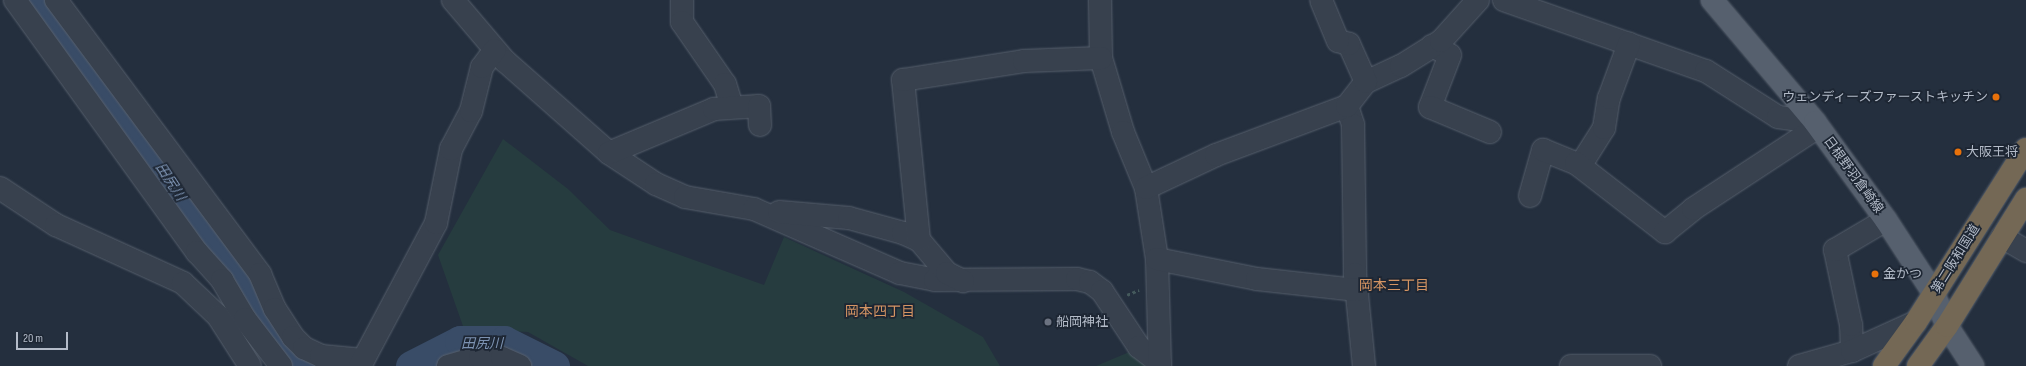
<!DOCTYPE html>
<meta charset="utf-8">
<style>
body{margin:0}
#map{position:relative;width:2026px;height:366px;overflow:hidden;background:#242f3e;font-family:"Sofia Sans Condensed","Noto Sans JP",sans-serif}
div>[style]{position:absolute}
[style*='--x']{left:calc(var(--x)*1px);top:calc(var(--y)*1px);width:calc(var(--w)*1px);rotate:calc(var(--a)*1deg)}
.green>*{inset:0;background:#263c3f}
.river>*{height:31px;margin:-15.5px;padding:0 15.5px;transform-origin:15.5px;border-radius:15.5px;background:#394c67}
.path>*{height:2.5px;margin-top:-1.25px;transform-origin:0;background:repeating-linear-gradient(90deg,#44595c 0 3px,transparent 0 6px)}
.roads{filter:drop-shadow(0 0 1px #565f6c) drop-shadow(0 0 1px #565f6c)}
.minor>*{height:22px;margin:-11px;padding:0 11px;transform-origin:11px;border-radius:11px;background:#38414e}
.major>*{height:22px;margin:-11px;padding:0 11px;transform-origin:11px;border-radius:11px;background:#56606e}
.highway>*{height:22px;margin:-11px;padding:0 11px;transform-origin:11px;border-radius:11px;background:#746855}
.dots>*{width:11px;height:11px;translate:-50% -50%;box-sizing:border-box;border:2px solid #1d2633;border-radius:50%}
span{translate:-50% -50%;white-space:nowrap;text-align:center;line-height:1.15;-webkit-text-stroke:3.5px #1d2633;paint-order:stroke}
.poi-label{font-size:13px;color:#b4bcc9}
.right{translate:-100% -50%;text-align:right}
.left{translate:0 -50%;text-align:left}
.street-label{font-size:13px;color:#b4bcc9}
.water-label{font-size:14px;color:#7c92b1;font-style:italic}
.neighbourhood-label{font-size:14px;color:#d59563}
.scale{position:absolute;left:16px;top:332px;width:52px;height:18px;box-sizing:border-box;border:2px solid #b4bcc9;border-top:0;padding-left:5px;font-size:12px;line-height:14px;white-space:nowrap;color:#b4bcc9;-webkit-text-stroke:3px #1d2633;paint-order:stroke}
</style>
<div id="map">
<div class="green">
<i style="clip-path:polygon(503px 139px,568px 189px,610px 230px,764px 285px,784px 237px,904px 292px,983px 337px,1000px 366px,588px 366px,528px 332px,464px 329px,438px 255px)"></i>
<i style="clip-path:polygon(1134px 350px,1145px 366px,1096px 366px)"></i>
</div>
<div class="river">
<i style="--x:36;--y:0;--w:187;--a:53.3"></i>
<i style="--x:148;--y:150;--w:240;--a:56.6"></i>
<i style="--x:280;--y:350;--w:26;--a:39"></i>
<i style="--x:411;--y:366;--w:55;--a:-27"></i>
<i style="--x:460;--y:341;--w:44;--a:0"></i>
<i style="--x:504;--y:341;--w:56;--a:26.6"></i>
</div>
<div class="path">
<i style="--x:1127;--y:295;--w:13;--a:-23"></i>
</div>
<div class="roads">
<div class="minor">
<i style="--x:15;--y:0;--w:311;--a:54.2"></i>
<i style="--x:197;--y:252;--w:38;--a:48"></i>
<i style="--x:222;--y:280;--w:45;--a:59.5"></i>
<i style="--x:245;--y:319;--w:59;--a:52.5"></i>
<i style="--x:56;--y:0;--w:342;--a:53.3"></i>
<i style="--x:260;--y:274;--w:38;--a:67"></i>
<i style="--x:275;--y:309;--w:33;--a:57"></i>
<i style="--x:293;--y:337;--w:16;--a:45"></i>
<i style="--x:304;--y:348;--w:19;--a:25"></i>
<i style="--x:321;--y:356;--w:42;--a:5.4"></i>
<i style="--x:453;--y:0;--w:80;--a:49.6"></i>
<i style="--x:505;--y:61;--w:139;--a:41.5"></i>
<i style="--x:609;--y:153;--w:56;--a:33.4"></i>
<i style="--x:656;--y:184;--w:32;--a:24"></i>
<i style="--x:685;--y:197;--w:70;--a:9.9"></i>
<i style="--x:754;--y:209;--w:159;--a:23.7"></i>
<i style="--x:900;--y:273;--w:36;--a:11"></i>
<i style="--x:935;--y:280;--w:142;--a:-0.4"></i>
<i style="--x:1077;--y:279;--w:13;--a:13"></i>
<i style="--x:1090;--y:282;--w:15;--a:37"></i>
<i style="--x:1102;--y:291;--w:67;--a:56.5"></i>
<i style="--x:1139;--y:347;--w:26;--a:37"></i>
<i style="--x:682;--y:0;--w:22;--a:90"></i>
<i style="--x:682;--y:22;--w:75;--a:55.3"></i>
<i style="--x:725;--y:84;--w:24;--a:73"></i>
<i style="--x:1100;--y:0;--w:58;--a:89"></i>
<i style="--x:1101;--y:58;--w:77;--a:73.4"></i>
<i style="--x:1123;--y:132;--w:61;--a:67.7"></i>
<i style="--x:1146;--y:188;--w:72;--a:81.2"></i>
<i style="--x:1157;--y:259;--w:107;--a:88.4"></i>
<i style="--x:1504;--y:0;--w:214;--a:19.4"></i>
<i style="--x:1706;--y:71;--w:85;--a:32.6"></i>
<i style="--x:1778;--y:117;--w:37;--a:8"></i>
<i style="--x:1432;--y:46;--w:20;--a:27"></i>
<i style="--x:1450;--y:55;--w:56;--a:111"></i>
<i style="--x:1430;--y:107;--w:65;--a:22.6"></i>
<i style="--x:1366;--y:82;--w:38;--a:-25"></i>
<i style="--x:1401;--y:66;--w:47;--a:-32"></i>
<i style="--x:1441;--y:41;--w:55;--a:-47.9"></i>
<i style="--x:1347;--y:106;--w:20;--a:72"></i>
<i style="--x:1353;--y:125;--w:149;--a:89.2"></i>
<i style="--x:1355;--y:274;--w:92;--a:84.4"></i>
<i style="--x:609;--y:153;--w:114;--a:-22.7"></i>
<i style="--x:714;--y:109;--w:45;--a:-3.8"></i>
<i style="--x:759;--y:106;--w:19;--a:87"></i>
<i style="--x:1580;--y:166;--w:45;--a:-57.7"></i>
<i style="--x:1604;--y:128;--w:30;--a:-81"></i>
<i style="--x:1609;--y:98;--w:58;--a:-69.7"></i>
<i style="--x:0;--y:188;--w:67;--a:33.5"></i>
<i style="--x:56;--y:225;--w:140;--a:24.5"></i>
<i style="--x:183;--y:283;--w:48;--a:43.3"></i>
<i style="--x:218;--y:316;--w:59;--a:57.4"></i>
<i style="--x:1146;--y:188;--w:77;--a:-25.2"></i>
<i style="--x:1216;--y:155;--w:140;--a:-20.5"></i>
<i style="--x:1347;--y:106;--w:31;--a:-52"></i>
<i style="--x:1366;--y:82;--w:42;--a:-114.1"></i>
<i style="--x:1349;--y:44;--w:11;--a:-165"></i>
<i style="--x:1338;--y:41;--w:44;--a:-112.5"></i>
<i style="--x:1530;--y:196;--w:48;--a:-74.2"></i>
<i style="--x:1543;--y:150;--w:35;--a:22"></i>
<i style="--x:1576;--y:163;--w:113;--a:37.8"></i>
<i style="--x:1665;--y:232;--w:36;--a:-39"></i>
<i style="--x:1693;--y:209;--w:149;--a:-33.3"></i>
<i style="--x:779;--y:212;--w:70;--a:4.9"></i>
<i style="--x:849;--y:218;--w:56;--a:15.5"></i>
<i style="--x:903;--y:233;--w:17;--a:24"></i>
<i style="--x:919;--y:240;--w:43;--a:49.7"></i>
<i style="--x:947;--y:273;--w:18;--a:27"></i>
<i style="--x:2002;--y:237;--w:28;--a:30"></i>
<i style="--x:919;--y:240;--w:161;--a:-95.7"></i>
<i style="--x:903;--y:80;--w:122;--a:-8.9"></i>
<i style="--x:1024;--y:61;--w:77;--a:-2.2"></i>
<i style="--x:1157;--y:259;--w:102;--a:11.3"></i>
<i style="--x:1257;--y:279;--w:101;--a:6.3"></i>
<i style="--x:1852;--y:351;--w:26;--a:-92"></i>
<i style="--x:1851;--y:325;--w:77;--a:-102"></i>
<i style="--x:1835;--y:250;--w:59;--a:-30.5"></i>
<i style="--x:360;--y:366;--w:162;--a:-62"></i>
<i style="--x:436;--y:223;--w:76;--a:-78.5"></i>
<i style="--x:451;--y:149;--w:43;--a:-62.2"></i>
<i style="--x:471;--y:111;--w:45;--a:-76"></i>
<i style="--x:482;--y:67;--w:21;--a:-53"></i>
<i style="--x:448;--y:366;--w:33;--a:-16"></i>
<i style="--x:480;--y:357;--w:22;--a:3"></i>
<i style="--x:502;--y:358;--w:20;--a:24"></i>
<i style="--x:1571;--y:366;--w:79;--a:0"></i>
<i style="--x:1799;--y:366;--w:55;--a:-15.8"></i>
<i style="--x:1852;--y:351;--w:70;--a:-24.4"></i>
</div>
<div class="major">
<i style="--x:1712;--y:0;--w:160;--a:49.8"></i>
<i style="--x:1815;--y:122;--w:121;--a:54.1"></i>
<i style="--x:1886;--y:220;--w:88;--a:57"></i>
<i style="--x:1934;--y:294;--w:35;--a:68"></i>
<i style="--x:1947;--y:326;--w:48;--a:57"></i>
</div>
<div class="highway">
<i style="--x:1884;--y:366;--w:54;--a:-54"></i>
<i style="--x:1916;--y:322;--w:205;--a:-57.6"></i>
<i style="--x:1918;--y:366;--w:49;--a:-54.1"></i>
<i style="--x:1947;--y:326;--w:150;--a:-58.1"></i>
</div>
</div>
<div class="dots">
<i style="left:1996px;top:97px;background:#e8710a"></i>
<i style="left:1958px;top:152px;background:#e8710a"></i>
<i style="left:1875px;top:274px;background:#e8710a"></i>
<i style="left:1048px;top:322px;background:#6b7280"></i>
</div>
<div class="poi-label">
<span class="right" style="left:1988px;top:97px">ウェンディーズファーストキッチン</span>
<span class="left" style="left:1966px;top:152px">大阪王将</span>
<span class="left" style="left:1883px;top:274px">金かつ</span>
<span class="left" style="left:1056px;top:322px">船岡神社</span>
</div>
<div class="street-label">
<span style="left:1853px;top:175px;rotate:54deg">日根野羽倉崎線</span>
<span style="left:1956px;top:259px;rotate:-58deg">第二阪和国道</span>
</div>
<div class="water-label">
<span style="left:170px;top:182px;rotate:57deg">田尻川</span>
<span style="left:482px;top:344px">田尻川</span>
</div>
<div class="neighbourhood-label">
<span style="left:1394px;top:286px">岡本三丁目</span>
<span style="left:880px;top:312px">岡本四丁目</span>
</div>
<div class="scale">20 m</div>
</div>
